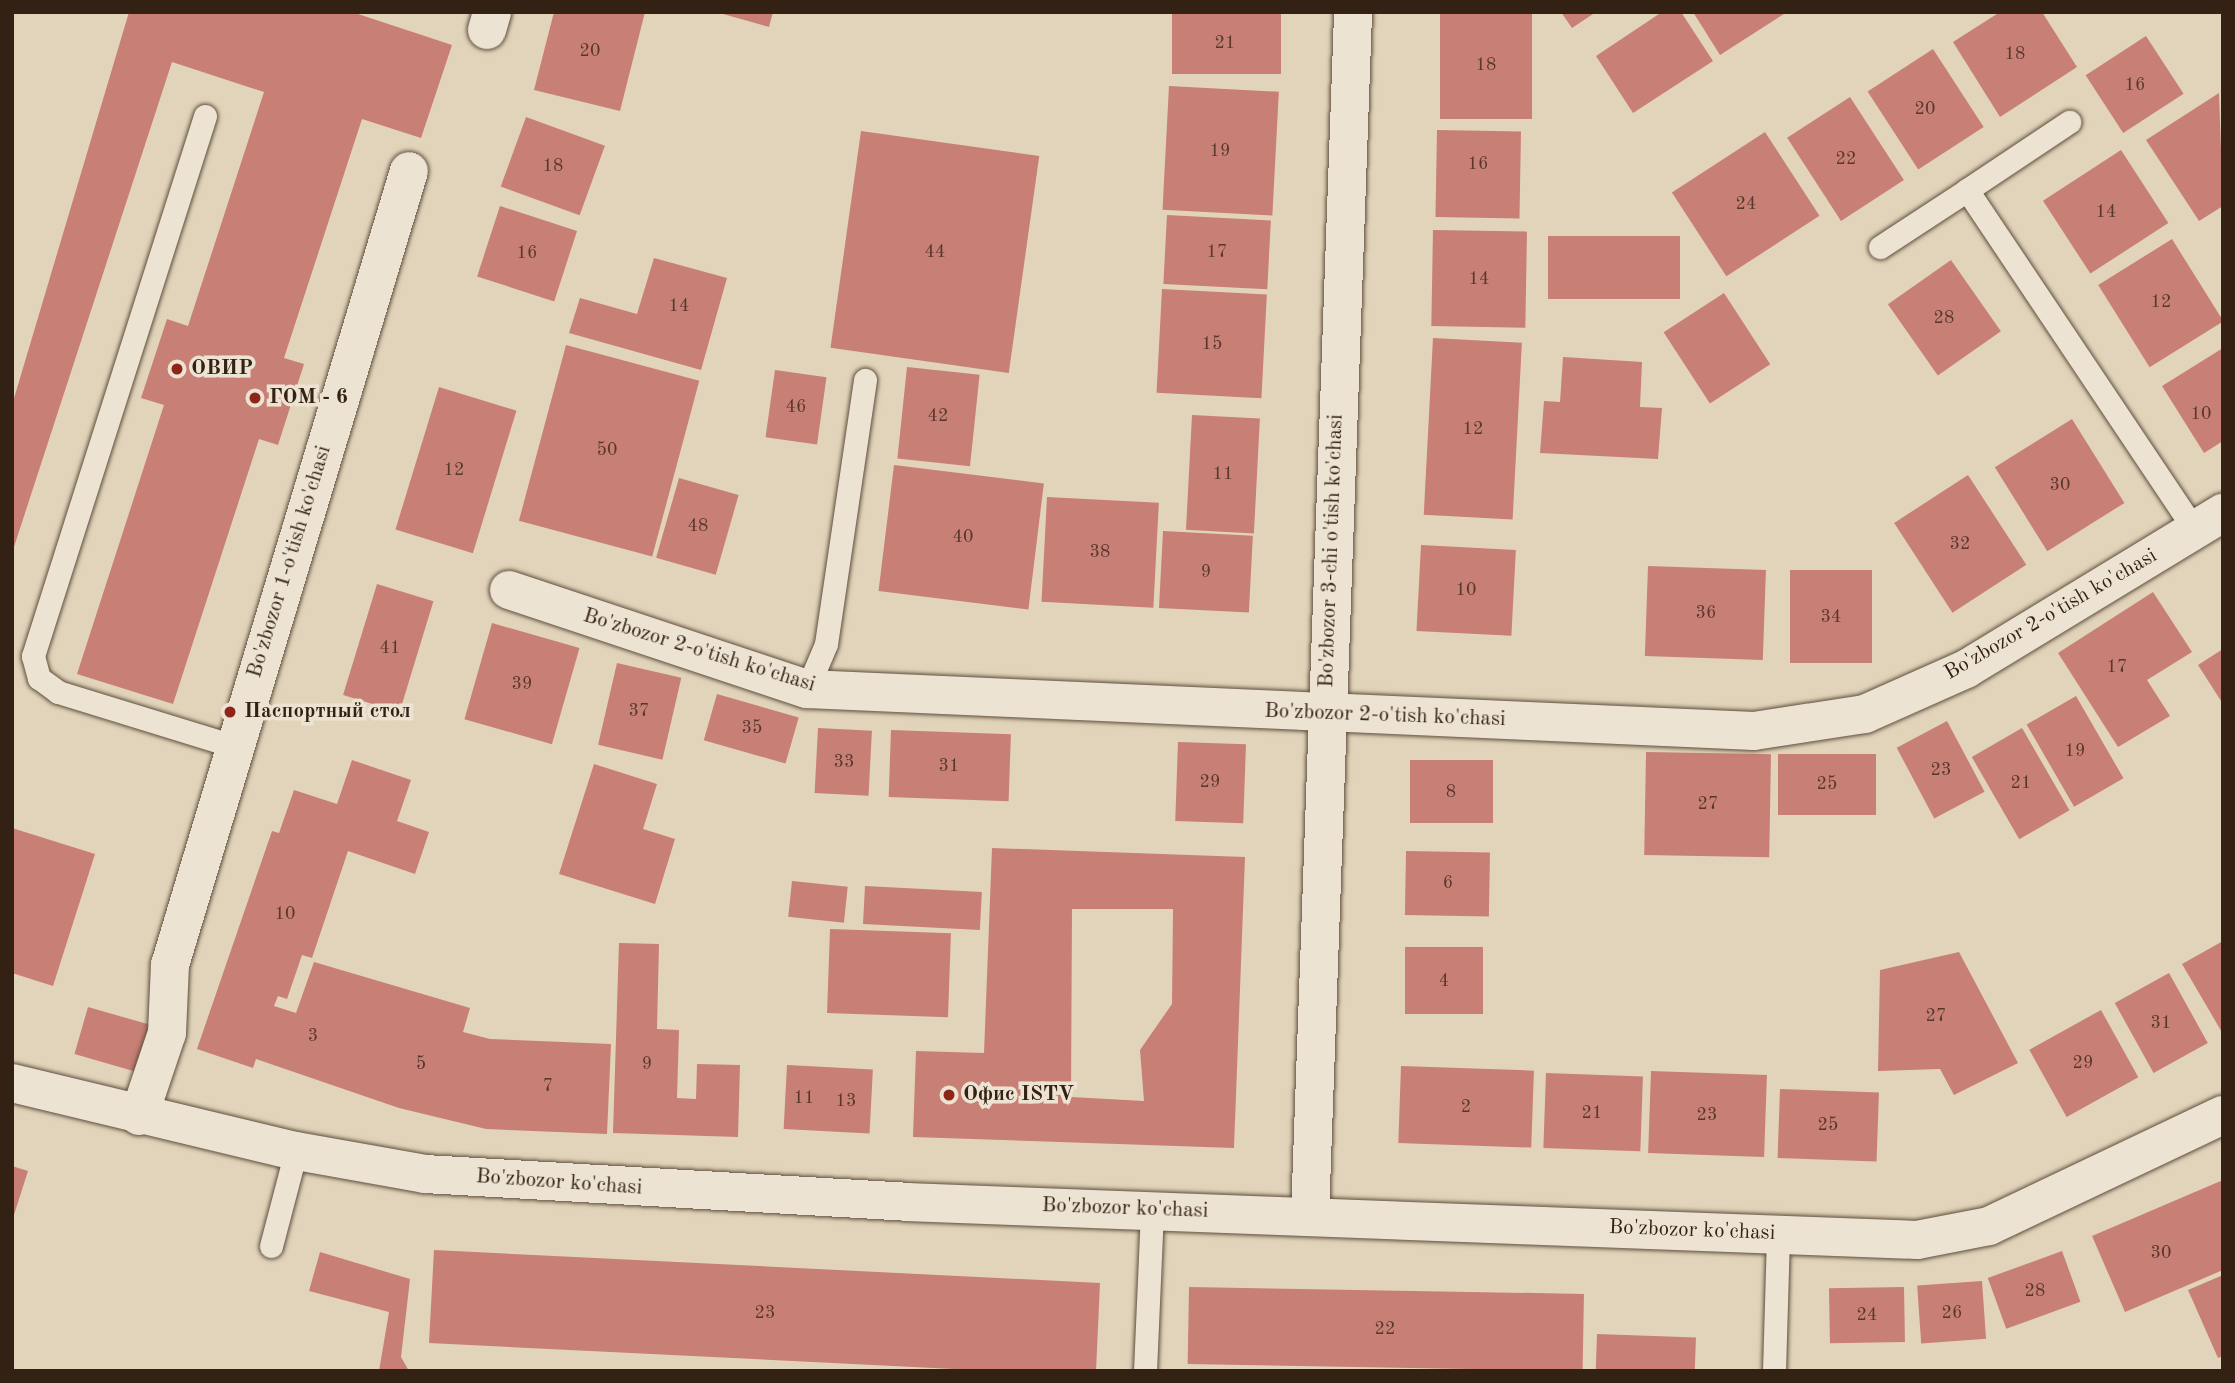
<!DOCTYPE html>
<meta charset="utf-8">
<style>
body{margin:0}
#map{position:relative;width:2235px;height:1383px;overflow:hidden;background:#e2d4ba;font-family:"Old Standard TT",serif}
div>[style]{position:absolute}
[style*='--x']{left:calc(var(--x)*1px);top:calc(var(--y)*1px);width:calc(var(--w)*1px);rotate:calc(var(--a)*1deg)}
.building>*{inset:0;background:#c87f76;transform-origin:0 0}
.roads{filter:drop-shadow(0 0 2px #5f4e3e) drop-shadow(0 0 2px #5f4e3e)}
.lane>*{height:23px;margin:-11.5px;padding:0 11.5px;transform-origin:11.5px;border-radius:11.5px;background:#ece3d2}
.street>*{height:38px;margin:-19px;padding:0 19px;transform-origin:19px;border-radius:19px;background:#ece3d2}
.dots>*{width:19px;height:19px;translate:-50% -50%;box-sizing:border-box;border:4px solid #ece3d2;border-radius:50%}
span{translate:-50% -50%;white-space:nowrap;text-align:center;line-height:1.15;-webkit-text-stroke:7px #ece3d2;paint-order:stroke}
.number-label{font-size:18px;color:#58382c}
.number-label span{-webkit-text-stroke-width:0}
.poi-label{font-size:21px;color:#332114;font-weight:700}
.left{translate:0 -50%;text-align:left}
.street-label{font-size:21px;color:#332114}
.frame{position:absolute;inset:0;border:14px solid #332114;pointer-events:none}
</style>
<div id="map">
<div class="building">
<i style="clip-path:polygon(129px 12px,352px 12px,452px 45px,421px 138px,362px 119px,284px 358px,304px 364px,278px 445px,259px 439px,173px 704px,77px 674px,164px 405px,141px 398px,167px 319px,188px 326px,264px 92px,172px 62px,12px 553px,12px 405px)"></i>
<i style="clip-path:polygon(554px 12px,645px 12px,620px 111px,534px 90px)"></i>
<i style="clip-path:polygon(716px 12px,773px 12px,769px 27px)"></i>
<i style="left:1172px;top:12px;width:109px;height:62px"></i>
<i style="left:1440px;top:12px;width:92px;height:107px"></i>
<i style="clip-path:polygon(1561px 12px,1596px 12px,1572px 28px)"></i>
<i style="clip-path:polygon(1662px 12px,1681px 12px,1713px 61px,1633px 113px,1596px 56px)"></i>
<i style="clip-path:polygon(1693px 12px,1787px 12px,1720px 55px)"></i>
<i style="clip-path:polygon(2000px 12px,2042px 12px,2077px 67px,2000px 117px,1953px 42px)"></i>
<i style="left:2146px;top:36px;width:69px;height:72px;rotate:57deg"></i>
<i style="left:1933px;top:49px;width:93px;height:78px;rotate:57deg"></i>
<i style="left:1169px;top:86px;width:110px;height:124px;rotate:3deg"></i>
<i style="clip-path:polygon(2219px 93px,2223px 206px,2199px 221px,2146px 140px)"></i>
<i style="left:1850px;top:97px;width:99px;height:75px;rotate:57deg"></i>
<i style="left:526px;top:117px;width:84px;height:74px;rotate:20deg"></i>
<i style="left:1437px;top:130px;width:84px;height:87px;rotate:1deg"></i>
<i style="left:861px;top:131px;width:180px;height:219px;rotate:8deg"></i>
<i style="left:1765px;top:132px;width:100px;height:111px;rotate:57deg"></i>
<i style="left:2121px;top:150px;width:87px;height:93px;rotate:57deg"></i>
<i style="left:500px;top:206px;width:81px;height:74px;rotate:18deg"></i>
<i style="left:1167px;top:215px;width:104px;height:69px;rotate:3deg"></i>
<i style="left:1433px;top:230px;width:94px;height:96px;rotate:1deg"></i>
<i style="left:1548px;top:236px;width:132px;height:63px"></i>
<i style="left:2172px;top:239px;width:97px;height:87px;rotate:58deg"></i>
<i style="clip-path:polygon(654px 258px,727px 278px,701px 370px,569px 333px,580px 298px,637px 314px)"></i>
<i style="left:1951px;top:260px;width:87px;height:77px;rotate:55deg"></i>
<i style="left:1162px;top:289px;width:105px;height:104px;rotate:3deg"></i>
<i style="left:1724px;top:293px;width:85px;height:72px;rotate:57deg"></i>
<i style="left:1433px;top:338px;width:89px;height:177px;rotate:3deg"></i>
<i style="left:566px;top:345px;width:138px;height:182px;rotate:15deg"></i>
<i style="clip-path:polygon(2223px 348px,2223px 441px,2204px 453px,2162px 386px)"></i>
<i style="clip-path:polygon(1563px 357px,1642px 362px,1640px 407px,1662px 408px,1658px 459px,1540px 453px,1544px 401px,1560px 402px)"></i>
<i style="left:907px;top:367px;width:73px;height:92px;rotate:6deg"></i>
<i style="left:775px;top:370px;width:52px;height:68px;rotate:8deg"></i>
<i style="left:439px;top:387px;width:81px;height:149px;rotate:17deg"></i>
<i style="left:1192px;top:415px;width:68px;height:115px;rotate:3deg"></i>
<i style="left:2072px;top:419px;width:99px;height:91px;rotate:58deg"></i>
<i style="left:894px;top:465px;width:151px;height:127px;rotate:7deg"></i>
<i style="left:1968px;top:475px;width:107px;height:88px;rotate:57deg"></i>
<i style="left:679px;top:478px;width:62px;height:83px;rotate:16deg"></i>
<i style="left:1047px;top:497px;width:112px;height:105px;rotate:3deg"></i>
<i style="left:1163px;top:531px;width:90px;height:77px;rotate:3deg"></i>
<i style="left:1421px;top:545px;width:95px;height:86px;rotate:3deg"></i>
<i style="left:1648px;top:566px;width:118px;height:90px;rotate:2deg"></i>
<i style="left:1790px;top:570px;width:82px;height:93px"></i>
<i style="left:377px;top:584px;width:59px;height:116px;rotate:17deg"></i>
<i style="clip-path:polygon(2153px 592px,2192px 652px,2147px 680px,2170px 716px,2118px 747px,2058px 653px)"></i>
<i style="left:492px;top:623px;width:91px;height:100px;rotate:16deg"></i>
<i style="clip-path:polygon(2223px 649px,2223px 704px,2198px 665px)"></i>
<i style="left:617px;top:663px;width:66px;height:84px;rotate:13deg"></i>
<i style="left:717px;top:694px;width:85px;height:48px;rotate:16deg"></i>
<i style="left:2076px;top:696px;width:95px;height:57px;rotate:60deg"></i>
<i style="left:1947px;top:721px;width:80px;height:57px;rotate:62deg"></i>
<i style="left:818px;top:728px;width:54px;height:65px;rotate:3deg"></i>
<i style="left:2022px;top:728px;width:95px;height:58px;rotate:60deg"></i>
<i style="left:891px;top:730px;width:120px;height:67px;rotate:2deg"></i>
<i style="left:1178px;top:742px;width:68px;height:79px;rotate:2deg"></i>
<i style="left:1646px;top:752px;width:125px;height:103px;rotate:1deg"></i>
<i style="left:1778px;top:754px;width:98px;height:61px"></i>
<i style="clip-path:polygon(352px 760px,411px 780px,397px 821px,429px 832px,415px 874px,348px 851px,312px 958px,302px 955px,287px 999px,278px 996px,274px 1006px,296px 1013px,314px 962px,470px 1008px,463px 1032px,490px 1039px,611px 1044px,607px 1134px,486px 1129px,399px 1108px,256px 1059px,253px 1068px,197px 1049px,272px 831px,279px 833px,294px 790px,337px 804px)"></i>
<i style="left:1410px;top:760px;width:83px;height:63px"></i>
<i style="clip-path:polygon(594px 764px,657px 784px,643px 829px,675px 839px,655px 904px,559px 874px)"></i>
<i style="clip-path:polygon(12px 828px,95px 854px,53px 986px,12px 973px)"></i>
<i style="clip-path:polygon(evenodd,992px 848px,1245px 857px,1234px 1148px,913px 1137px,916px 1051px,984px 1053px,992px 848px,1072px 909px,1173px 909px,1172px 1004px,1140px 1050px,1144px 1101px,1071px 1097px,1072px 909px)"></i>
<i style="left:1406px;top:851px;width:84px;height:64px;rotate:1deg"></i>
<i style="left:792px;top:881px;width:56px;height:36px;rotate:6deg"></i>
<i style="left:865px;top:886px;width:117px;height:38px;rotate:3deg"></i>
<i style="left:830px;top:929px;width:121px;height:84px;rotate:2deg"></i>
<i style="clip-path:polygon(2223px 941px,2223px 1034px,2182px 964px)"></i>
<i style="clip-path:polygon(619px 943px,659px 944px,657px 1029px,679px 1030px,677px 1098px,696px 1099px,697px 1064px,740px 1065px,738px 1137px,613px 1133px)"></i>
<i style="left:1405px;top:947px;width:78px;height:67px"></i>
<i style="clip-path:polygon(1959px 952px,2018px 1063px,1954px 1095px,1940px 1069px,1878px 1071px,1880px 970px)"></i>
<i style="left:2169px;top:973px;width:80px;height:62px;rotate:61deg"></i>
<i style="left:88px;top:1007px;width:71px;height:49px;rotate:16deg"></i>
<i style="left:2101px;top:1010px;width:77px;height:82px;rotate:61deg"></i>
<i style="left:787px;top:1065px;width:86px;height:64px;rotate:3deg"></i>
<i style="left:1401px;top:1066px;width:133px;height:77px;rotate:2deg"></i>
<i style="left:1651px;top:1071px;width:116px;height:82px;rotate:2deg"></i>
<i style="left:1546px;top:1073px;width:97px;height:75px;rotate:2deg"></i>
<i style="left:1780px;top:1089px;width:99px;height:69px;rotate:2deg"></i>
<i style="clip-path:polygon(12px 1166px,28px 1171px,13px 1218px,12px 1218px)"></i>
<i style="clip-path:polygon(2223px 1180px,2223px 1270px,2125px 1312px,2092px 1236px)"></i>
<i style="clip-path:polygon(434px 1250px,1100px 1283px,1096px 1371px,994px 1371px,429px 1343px)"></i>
<i style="left:2062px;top:1251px;width:54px;height:79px;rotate:70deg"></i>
<i style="clip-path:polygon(320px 1252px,410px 1279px,401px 1357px,409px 1371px,379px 1371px,389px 1312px,309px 1291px)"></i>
<i style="clip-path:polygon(2223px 1275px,2223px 1356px,2218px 1358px,2188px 1290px)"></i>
<i style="left:1982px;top:1281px;width:58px;height:65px;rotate:86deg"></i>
<i style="left:1189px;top:1287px;width:395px;height:77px;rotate:1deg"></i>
<i style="left:1904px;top:1287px;width:55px;height:75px;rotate:89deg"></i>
<i style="left:1597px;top:1334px;width:99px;height:37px;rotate:2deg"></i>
</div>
<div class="roads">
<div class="lane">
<i style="--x:205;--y:116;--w:567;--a:107.67"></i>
<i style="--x:33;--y:656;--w:23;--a:75"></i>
<i style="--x:39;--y:678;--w:24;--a:36"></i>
<i style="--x:58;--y:692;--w:184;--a:17.1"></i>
<i style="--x:1967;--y:190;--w:123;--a:-33.7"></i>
<i style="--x:1880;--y:247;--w:104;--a:-33.2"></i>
<i style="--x:1967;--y:190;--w:409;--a:56.2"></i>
<i style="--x:807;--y:689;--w:49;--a:-67.1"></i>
<i style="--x:826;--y:644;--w:267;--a:-81.6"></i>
<i style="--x:271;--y:1246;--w:98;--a:-75.3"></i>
<i style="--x:1145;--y:1371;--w:161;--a:-87.5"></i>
<i style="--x:1774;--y:1371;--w:136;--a:-88.3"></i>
</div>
<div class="street">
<i style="--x:487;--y:30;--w:19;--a:-74"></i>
<i style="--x:509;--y:590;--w:314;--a:18.4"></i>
<i style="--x:807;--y:689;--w:948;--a:2.54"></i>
<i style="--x:1754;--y:731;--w:112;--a:-8.7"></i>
<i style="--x:1865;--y:714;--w:111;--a:-24"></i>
<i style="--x:1966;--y:669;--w:301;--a:-31.3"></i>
<i style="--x:12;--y:1083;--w:292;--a:13.5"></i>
<i style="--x:296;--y:1151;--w:131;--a:10.1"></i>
<i style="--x:425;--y:1174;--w:482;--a:3.3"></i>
<i style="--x:906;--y:1202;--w:1012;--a:2.15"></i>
<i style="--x:1917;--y:1240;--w:73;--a:-11"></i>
<i style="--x:1989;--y:1226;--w:259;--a:-25.4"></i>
<i style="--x:139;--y:1116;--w:88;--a:-71.4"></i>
<i style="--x:167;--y:1033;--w:68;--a:-87.5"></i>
<i style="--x:170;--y:965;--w:829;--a:-73.25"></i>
<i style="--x:1310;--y:1216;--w:1205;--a:-87.95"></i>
</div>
</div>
<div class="dots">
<i style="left:177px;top:369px;background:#8f2418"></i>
<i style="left:255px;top:398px;background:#8f2418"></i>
<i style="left:230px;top:712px;background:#8f2418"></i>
<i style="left:949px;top:1095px;background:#8f2418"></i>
</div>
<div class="number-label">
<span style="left:1225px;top:43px">21</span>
<span style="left:590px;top:51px">20</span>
<span style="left:2015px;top:54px">18</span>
<span style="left:1486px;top:65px">18</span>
<span style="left:2135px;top:85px">16</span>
<span style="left:1925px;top:109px">20</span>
<span style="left:1220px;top:151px">19</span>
<span style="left:1846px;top:159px">22</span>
<span style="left:1478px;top:164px">16</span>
<span style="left:553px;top:166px">18</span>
<span style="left:1746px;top:204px">24</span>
<span style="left:2106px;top:212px">14</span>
<span style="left:935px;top:252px">44</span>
<span style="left:1217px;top:252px">17</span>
<span style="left:527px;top:253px">16</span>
<span style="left:1479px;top:279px">14</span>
<span style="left:2161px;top:302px">12</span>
<span style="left:679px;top:306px">14</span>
<span style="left:1944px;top:318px">28</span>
<span style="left:1212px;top:344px">15</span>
<span style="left:796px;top:407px">46</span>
<span style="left:2201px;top:414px">10</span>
<span style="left:938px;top:416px">42</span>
<span style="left:1473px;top:429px">12</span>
<span style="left:607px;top:450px">50</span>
<span style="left:454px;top:470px">12</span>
<span style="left:1223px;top:474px">11</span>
<span style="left:2060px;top:485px">30</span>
<span style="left:698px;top:526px">48</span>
<span style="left:963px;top:537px">40</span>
<span style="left:1960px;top:544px">32</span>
<span style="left:1100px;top:552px">38</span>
<span style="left:1206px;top:572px">9</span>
<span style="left:1466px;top:590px">10</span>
<span style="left:1706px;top:613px">36</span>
<span style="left:1831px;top:617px">34</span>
<span style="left:390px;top:648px">41</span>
<span style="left:2117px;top:667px">17</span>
<span style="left:522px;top:684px">39</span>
<span style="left:639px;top:711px">37</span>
<span style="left:752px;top:728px">35</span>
<span style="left:2075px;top:751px">19</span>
<span style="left:844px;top:762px">33</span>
<span style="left:949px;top:766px">31</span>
<span style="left:1941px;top:770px">23</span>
<span style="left:1210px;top:782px">29</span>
<span style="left:2021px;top:783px">21</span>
<span style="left:1827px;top:784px">25</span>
<span style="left:1451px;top:792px">8</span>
<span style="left:1708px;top:804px">27</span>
<span style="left:1448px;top:883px">6</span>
<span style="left:285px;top:914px">10</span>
<span style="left:1444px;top:981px">4</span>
<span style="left:1936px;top:1016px">27</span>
<span style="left:2161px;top:1023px">31</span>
<span style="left:313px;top:1036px">3</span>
<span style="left:2083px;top:1063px">29</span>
<span style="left:421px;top:1064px">5</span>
<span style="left:647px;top:1064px">9</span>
<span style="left:548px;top:1086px">7</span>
<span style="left:804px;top:1098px">11</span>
<span style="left:846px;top:1101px">13</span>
<span style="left:1466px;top:1107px">2</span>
<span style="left:1592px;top:1113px">21</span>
<span style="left:1707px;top:1115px">23</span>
<span style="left:1828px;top:1125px">25</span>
<span style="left:2161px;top:1253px">30</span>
<span style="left:2035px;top:1291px">28</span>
<span style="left:765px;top:1313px">23</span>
<span style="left:1952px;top:1313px">26</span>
<span style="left:1867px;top:1315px">24</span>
<span style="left:1385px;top:1329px">22</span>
</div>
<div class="poi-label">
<span class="left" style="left:191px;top:369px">ОВИР</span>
<span class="left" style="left:269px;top:398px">ГОМ - 6</span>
<span class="left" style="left:244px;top:712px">Паспортный стол</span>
<span class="left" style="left:963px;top:1095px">Офис ISTV</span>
</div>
<div class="street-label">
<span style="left:1332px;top:551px;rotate:-88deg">Bo'zbozor 3-chi o'tish ko'chasi</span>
<span style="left:290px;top:562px;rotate:-73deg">Bo'zbozor 1-o'tish ko'chasi</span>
<span style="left:2051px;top:615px;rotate:-30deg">Bo'zbozor 2-o'tish ko'chasi</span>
<span style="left:699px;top:651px;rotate:17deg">Bo'zbozor 2-o'tish ko'chasi</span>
<span style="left:1385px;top:716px;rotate:2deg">Bo'zbozor 2-o'tish ko'chasi</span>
<span style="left:559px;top:1183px;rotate:4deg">Bo'zbozor ko'chasi</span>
<span style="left:1125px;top:1209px;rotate:2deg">Bo'zbozor ko'chasi</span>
<span style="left:1692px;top:1231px;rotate:2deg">Bo'zbozor ko'chasi</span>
</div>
<div class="frame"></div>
</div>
